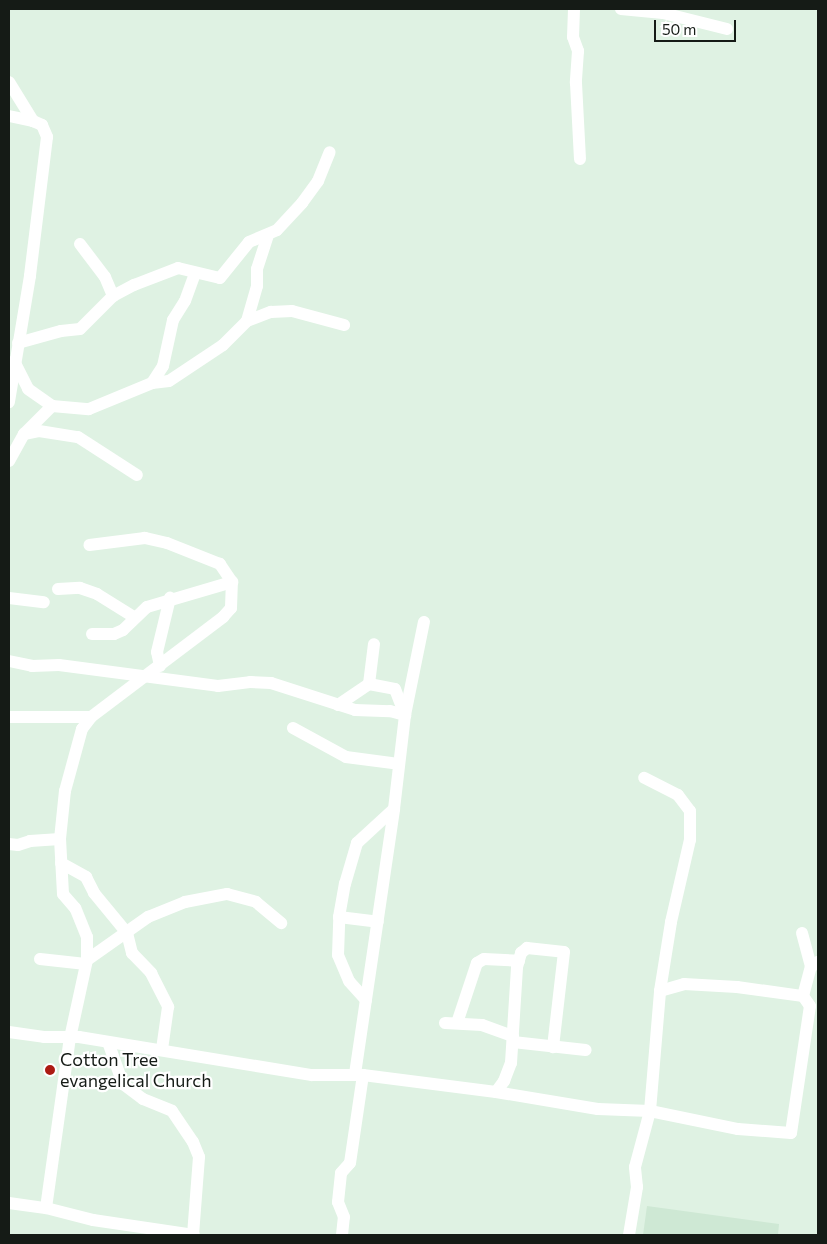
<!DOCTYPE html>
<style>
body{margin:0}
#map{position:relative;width:827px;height:1244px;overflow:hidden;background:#dff2e3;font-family:Commissioner,sans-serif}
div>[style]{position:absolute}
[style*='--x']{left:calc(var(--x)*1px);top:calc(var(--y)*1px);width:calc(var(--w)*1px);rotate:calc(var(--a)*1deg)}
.built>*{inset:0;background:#cee8d4}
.minor>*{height:12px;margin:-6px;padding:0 6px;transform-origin:6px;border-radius:6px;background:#fff}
.dots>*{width:14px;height:14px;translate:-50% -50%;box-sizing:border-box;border:2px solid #fff;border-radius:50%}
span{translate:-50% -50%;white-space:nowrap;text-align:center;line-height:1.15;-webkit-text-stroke:4.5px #fff;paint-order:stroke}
.poi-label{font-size:18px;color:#151b16}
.left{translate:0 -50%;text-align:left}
.frame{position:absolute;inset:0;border:10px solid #151b16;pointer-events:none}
.scale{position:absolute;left:654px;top:20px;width:82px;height:22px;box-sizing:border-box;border:2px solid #151b16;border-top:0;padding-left:6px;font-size:15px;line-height:18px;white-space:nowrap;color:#151b16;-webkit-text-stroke:4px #fff;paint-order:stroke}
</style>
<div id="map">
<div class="built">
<i style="clip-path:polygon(647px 1206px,779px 1224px,778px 1235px,643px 1235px)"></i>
</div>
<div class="minor">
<i style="--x:574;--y:9;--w:28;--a:92"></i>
<i style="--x:573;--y:37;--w:15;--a:70"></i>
<i style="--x:578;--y:51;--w:32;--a:94"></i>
<i style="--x:576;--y:83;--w:76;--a:87"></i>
<i style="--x:621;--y:9;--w:42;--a:5.4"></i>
<i style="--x:663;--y:13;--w:66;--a:14"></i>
<i style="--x:9;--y:82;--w:46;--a:58.4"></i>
<i style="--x:9;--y:116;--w:25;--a:12"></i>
<i style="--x:33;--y:121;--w:10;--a:24"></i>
<i style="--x:42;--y:125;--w:13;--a:67"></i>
<i style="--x:47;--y:137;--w:140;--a:97"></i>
<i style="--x:30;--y:276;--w:128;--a:99.5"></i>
<i style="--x:80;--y:244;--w:41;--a:52.9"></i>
<i style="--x:105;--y:277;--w:21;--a:67"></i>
<i style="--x:247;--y:321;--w:36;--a:-74"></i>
<i style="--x:257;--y:286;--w:17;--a:-90"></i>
<i style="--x:257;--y:269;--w:36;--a:-72"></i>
<i style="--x:18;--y:343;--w:45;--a:-15.6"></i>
<i style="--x:61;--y:331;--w:19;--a:-6"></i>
<i style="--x:80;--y:329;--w:47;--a:-45"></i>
<i style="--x:113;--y:296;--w:24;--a:-28"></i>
<i style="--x:134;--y:285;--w:47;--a:-21.1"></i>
<i style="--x:178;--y:268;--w:43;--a:13.4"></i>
<i style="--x:220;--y:278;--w:46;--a:-51.1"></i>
<i style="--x:249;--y:242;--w:30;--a:-23"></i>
<i style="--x:277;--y:230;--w:37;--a:-47"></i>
<i style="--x:302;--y:203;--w:27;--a:-54"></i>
<i style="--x:318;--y:181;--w:31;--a:-68"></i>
<i style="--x:14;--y:361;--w:31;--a:63"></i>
<i style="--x:28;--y:389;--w:29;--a:35"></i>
<i style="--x:52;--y:406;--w:37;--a:5"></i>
<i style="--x:89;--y:409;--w:68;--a:-22.4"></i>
<i style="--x:152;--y:383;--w:20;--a:-57"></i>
<i style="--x:163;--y:366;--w:47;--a:-77.7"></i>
<i style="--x:173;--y:320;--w:22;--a:-58"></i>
<i style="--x:185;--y:301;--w:30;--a:-70"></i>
<i style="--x:152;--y:383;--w:17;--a:-7"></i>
<i style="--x:169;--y:381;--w:65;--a:-33.7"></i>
<i style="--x:223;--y:345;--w:34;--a:-45"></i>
<i style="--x:247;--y:321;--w:26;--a:-21"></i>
<i style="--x:271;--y:312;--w:21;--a:-3"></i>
<i style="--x:292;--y:311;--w:54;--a:15.1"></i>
<i style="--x:24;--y:434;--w:15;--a:-11"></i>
<i style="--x:39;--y:431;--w:39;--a:9"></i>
<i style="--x:78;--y:437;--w:70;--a:32.8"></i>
<i style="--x:9;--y:461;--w:31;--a:-61"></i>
<i style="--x:24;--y:434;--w:40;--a:-45"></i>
<i style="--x:58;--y:589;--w:22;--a:-3"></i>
<i style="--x:80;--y:588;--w:18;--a:19"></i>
<i style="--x:97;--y:594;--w:44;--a:31.9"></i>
<i style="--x:9;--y:598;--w:35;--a:7"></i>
<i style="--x:92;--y:634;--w:22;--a:0"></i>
<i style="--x:114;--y:634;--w:10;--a:-24"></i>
<i style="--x:123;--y:630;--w:33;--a:-44"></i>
<i style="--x:147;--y:607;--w:89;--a:-16.4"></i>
<i style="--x:9;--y:661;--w:24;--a:12"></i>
<i style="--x:32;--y:666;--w:27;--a:-2"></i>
<i style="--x:59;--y:665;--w:160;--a:7.5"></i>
<i style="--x:218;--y:686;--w:32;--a:-7"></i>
<i style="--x:250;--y:682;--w:21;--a:3"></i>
<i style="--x:271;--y:683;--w:88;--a:17.8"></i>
<i style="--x:355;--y:710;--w:35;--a:2"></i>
<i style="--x:390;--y:711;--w:16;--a:15"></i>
<i style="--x:160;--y:666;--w:14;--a:-102"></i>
<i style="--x:157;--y:652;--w:56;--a:-76.5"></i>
<i style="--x:369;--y:684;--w:26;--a:11"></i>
<i style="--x:395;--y:689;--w:28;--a:69"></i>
<i style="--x:338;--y:705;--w:37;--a:-34"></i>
<i style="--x:369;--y:684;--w:40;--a:-82.9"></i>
<i style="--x:9;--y:717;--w:82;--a:0"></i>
<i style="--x:293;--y:728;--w:60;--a:28.7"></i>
<i style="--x:346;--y:757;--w:53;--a:7.5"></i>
<i style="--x:9;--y:844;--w:9;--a:6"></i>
<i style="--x:18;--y:845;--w:13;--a:-18"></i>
<i style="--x:30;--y:841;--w:30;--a:-4"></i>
<i style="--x:61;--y:863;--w:29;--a:29"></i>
<i style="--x:86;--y:877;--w:18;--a:63"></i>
<i style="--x:94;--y:893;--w:52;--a:50.5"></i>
<i style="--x:127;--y:933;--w:21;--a:76"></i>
<i style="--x:132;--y:953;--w:28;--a:46"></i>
<i style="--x:151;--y:973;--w:38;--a:63"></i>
<i style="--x:168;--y:1007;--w:42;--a:98.1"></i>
<i style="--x:339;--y:917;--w:39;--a:7"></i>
<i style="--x:802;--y:933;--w:35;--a:75"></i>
<i style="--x:40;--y:959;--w:46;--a:6.2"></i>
<i style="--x:87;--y:960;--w:75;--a:-35.2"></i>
<i style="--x:148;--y:917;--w:40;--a:-22"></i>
<i style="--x:185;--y:902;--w:43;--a:-10.8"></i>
<i style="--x:227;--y:894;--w:30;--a:15"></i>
<i style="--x:256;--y:902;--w:33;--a:40"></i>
<i style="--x:660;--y:991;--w:25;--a:-16"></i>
<i style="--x:684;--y:984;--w:53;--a:3.2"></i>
<i style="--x:737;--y:987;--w:67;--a:7.8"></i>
<i style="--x:366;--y:1000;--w:25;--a:-132"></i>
<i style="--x:349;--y:981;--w:28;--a:-113"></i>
<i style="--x:338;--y:955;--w:38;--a:-88"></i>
<i style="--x:339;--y:917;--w:34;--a:-80"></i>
<i style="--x:345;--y:884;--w:43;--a:-73.7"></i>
<i style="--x:357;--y:843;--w:50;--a:-42.6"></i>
<i style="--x:445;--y:1023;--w:37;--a:3"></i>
<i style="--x:482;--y:1025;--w:33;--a:20"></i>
<i style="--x:457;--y:1023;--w:63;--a:-71.6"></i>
<i style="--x:477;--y:963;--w:8;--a:-30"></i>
<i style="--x:484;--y:959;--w:35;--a:3"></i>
<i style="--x:9;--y:1032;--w:35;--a:8"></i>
<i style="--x:44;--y:1037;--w:35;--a:0"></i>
<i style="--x:79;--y:1037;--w:236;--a:9.3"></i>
<i style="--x:312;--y:1075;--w:51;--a:0"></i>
<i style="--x:363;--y:1075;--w:134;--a:7.3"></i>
<i style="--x:496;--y:1092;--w:103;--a:9.5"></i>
<i style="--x:598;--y:1109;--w:52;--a:2.2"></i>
<i style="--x:650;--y:1111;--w:90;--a:11.6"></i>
<i style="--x:738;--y:1129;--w:53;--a:4.3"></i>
<i style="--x:791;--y:1133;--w:128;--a:-81.5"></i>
<i style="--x:810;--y:1006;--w:12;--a:-125"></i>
<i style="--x:803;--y:996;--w:30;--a:-75"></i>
<i style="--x:811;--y:967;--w:9;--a:-36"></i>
<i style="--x:108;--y:1042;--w:45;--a:70.3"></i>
<i style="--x:123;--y:1084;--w:25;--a:37"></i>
<i style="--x:143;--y:1099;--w:31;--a:22"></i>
<i style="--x:172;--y:1111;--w:37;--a:56"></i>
<i style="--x:193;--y:1142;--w:16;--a:68"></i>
<i style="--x:199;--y:1157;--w:78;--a:94.4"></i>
<i style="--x:513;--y:1042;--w:73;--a:6.3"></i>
<i style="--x:355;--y:1074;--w:268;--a:-81.6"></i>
<i style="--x:394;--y:809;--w:95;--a:-83.3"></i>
<i style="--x:405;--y:715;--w:95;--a:-78.5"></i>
<i style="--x:496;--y:1092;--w:14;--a:-54"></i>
<i style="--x:504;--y:1081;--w:19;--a:-69"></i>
<i style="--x:511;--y:1063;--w:96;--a:-86.4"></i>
<i style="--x:517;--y:967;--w:15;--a:-74"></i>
<i style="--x:521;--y:953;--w:8;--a:-40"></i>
<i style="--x:527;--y:948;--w:37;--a:6"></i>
<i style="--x:564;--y:952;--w:96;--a:96.6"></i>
<i style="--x:9;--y:1203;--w:37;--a:8"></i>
<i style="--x:46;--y:1208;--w:49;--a:14.3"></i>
<i style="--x:93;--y:1220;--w:102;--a:8.4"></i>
<i style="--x:46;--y:1208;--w:172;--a:-82"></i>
<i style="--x:70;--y:1038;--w:80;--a:-77.7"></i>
<i style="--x:87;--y:960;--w:23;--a:-90"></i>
<i style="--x:87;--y:937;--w:31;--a:-112"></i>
<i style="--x:75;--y:908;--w:18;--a:-131"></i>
<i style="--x:63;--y:894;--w:55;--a:-93.1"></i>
<i style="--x:60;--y:839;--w:48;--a:-84.1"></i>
<i style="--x:65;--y:791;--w:64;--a:-74.7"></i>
<i style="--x:82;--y:729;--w:15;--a:-53"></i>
<i style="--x:91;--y:717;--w:166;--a:-37.1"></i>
<i style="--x:223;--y:617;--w:12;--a:-48"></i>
<i style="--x:231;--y:608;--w:26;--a:-88"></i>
<i style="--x:232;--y:582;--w:22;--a:-124"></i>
<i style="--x:220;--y:564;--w:57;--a:-158.4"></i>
<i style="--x:167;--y:543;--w:23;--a:-167"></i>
<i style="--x:145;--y:538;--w:56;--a:172.9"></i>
<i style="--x:342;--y:1235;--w:18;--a:-84"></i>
<i style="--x:344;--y:1217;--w:16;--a:-112"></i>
<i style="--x:338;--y:1202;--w:29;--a:-84"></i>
<i style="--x:341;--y:1173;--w:13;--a:-48"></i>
<i style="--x:350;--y:1163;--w:89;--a:-81.6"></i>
<i style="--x:629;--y:1235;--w:49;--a:-80.5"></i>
<i style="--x:637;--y:1187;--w:20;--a:-96"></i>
<i style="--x:635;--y:1167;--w:58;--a:-75"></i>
<i style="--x:650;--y:1111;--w:120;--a:-85.2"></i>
<i style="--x:660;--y:991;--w:70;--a:-80.9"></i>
<i style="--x:671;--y:922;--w:84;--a:-77"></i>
<i style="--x:690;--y:840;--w:29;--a:-90"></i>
<i style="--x:690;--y:811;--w:20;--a:-127"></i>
<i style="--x:678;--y:795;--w:38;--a:-153"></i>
</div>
<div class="dots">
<i style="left:50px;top:1070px;background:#ac1b13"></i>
</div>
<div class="poi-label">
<span class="left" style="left:60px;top:1070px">Cotton Tree<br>evangelical Church</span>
</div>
<div class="frame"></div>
<div class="scale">50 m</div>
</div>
